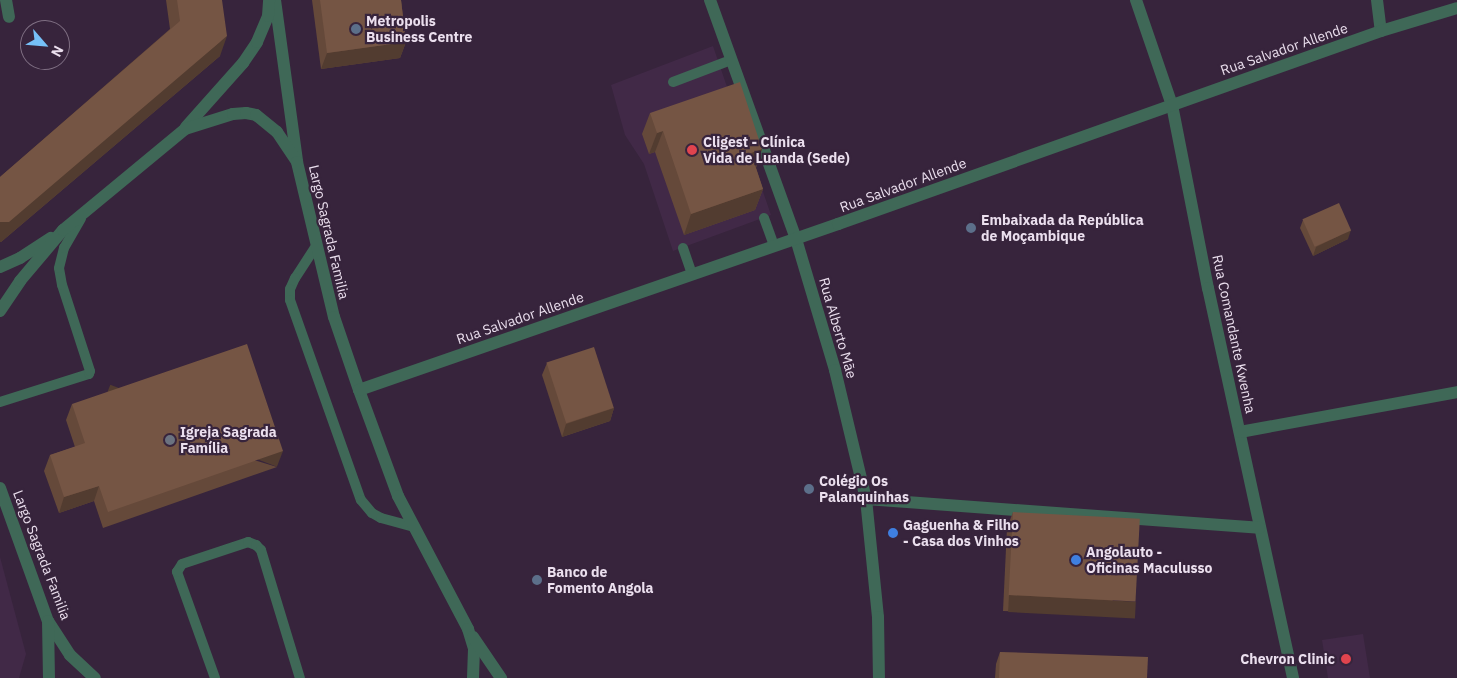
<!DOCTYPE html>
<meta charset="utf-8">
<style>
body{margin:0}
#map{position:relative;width:1457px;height:678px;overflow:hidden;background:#37243c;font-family:"IBM Plex Sans",sans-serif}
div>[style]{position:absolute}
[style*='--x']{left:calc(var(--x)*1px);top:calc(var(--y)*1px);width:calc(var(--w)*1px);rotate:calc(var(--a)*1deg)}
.built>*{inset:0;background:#412947}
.service>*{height:10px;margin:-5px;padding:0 5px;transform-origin:5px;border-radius:5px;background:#3f6857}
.minor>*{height:12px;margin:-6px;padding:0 6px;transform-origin:6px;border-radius:6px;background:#3f6857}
.tertiary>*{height:12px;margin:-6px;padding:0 6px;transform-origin:6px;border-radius:6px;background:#3f6857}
.wall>*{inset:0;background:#65493a}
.shaded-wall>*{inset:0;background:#523c30;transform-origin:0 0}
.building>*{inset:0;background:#755544;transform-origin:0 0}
.dots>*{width:14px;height:14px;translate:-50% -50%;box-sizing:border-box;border:2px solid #37243c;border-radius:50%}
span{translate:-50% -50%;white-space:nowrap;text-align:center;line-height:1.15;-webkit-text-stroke:4.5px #37243c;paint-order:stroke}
.poi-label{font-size:14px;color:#ebdfee;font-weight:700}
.left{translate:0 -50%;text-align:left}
.right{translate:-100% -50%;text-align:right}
.street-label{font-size:14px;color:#ebdfee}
.north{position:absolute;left:20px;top:20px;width:50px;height:50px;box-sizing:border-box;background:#37243c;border:1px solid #7f6f83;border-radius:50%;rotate:117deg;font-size:14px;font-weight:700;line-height:20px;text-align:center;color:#ebdfee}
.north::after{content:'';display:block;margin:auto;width:18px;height:22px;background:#76c0f7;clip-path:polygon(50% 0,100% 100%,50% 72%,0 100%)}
</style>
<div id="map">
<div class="built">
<i style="clip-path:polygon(713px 46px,771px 215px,673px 251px,644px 164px,625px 135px,611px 85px)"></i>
<i style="clip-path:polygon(0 557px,26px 654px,19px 678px,0 678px)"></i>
<i style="clip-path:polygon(1363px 634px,1370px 678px,1328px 678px,1322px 640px)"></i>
</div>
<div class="service">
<i style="--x:673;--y:82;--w:62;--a:-20.8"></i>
<i style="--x:764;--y:218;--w:30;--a:70"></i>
<i style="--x:316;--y:246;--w:38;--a:123"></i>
<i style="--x:295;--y:278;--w:12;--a:114"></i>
<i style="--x:290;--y:289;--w:11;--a:90"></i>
<i style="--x:290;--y:300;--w:212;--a:70.5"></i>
<i style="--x:361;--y:500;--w:17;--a:50"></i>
<i style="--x:372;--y:513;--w:10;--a:29"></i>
<i style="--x:381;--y:518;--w:34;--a:15"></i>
<i style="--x:683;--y:248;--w:28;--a:71"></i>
<i style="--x:0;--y:402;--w:93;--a:-17.5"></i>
<i style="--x:89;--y:374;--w:3;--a:-72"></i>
<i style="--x:90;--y:371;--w:90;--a:-108"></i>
<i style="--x:62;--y:285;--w:17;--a:-100"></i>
<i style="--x:59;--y:268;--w:21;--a:-76"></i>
<i style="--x:64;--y:248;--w:34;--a:-60"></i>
<i style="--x:215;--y:678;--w:113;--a:-109.7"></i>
<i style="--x:177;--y:572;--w:9;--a:-58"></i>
<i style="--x:182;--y:564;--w:70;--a:-18.4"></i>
<i style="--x:248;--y:542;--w:9;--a:21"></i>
<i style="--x:256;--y:545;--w:7;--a:45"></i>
<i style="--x:261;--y:550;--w:134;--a:73.1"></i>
</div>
<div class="minor">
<i style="--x:6;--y:0;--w:17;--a:80"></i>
<i style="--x:710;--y:0;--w:254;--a:70.2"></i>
<i style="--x:796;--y:239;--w:137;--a:73.4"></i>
<i style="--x:835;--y:370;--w:133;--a:76.5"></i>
<i style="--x:866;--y:499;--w:119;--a:84.2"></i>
<i style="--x:878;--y:617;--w:61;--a:89.1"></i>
<i style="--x:1136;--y:0;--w:111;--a:71.1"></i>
<i style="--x:1172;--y:105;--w:187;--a:78.9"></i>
<i style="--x:1208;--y:288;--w:399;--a:77.7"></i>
<i style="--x:1377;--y:0;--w:31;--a:83"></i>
<i style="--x:1240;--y:432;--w:221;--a:-10.4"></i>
<i style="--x:866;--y:499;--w:394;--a:4.2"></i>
</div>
<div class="tertiary">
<i style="--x:275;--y:0;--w:162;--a:82.2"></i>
<i style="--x:186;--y:127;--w:86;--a:-48.3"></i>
<i style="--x:243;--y:63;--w:25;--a:-56"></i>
<i style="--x:257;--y:42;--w:28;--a:-67"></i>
<i style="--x:268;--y:16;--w:16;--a:-86"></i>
<i style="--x:0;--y:267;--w:22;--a:-24"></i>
<i style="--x:20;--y:258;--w:37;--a:-33"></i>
<i style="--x:0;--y:311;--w:36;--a:-56"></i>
<i style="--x:20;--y:281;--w:67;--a:-49.9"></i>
<i style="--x:63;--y:230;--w:158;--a:-39.6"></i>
<i style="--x:185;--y:129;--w:50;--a:-17.4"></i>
<i style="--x:233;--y:114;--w:13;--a:-4"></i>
<i style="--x:246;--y:113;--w:10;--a:11"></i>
<i style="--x:256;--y:115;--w:27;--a:39"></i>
<i style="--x:277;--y:132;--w:36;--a:56"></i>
<i style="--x:297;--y:162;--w:159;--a:76.6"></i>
<i style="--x:334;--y:317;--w:77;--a:71.1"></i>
<i style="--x:359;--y:390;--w:113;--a:69.8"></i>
<i style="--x:398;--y:496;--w:150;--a:62.2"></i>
<i style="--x:468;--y:629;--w:21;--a:73"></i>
<i style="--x:474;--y:649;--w:29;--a:92"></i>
<i style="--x:359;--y:390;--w:507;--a:-19.11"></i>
<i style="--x:838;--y:224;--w:576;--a:-19.57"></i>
<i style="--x:1381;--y:31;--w:79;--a:-16.8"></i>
<i style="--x:0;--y:488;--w:141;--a:70.2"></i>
<i style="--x:48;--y:621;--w:40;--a:57.1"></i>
<i style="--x:70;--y:655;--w:34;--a:43"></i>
<i style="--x:48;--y:621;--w:57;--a:89"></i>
<i style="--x:473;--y:637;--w:50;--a:55.7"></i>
</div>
<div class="wall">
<i style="clip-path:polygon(166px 0,222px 0,220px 56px,1px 242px,0 242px,0 177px,170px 29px)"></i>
<i style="clip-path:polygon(312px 0,401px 0,406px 42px,400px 58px,321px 69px)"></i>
<i style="clip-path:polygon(650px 113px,762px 149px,756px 168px,763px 189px,755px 210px,684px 235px,655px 152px,649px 154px,642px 134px)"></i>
<i style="clip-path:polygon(1303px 220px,1348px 239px,1313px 256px,1300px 228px)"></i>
<i style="clip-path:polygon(547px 363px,614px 408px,610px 421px,562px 437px,542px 375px)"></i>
<i style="clip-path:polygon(72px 404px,277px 467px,103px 528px,94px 501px,59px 513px,44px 471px,50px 455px,75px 447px,66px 420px)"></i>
<i style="clip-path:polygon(1013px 512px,1130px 616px,1003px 611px,1007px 528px)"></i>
<i style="clip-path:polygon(1000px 652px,1147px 678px,995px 678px,996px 664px)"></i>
</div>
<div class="shaded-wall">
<i style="clip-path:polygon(227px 36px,220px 56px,1px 242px,0 242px,0 222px)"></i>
<i style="clip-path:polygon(406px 42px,400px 58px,321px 69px,327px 53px)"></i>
<i style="clip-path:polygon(663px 131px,655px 152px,649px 154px,657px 133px)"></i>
<i style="clip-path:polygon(762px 149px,755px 170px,751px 153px)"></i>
<i style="clip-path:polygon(763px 189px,755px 210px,684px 235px,691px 214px)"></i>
<i style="clip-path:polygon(1351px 230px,1348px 239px,1313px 256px,1316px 247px)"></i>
<i style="clip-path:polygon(614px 408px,610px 421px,562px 437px,566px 424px)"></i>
<i style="left:283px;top:451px;width:17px;height:185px;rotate:111deg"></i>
<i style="clip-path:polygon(99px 486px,94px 501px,59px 513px,64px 497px)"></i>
<i style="left:1009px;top:595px;width:127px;height:17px;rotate:3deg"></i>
</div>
<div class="building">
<i style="clip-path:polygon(177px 0,222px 0,227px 36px,9px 222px,0 222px,0 177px,180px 21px)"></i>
<i style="clip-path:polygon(320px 0,401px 0,406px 42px,327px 53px)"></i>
<i style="clip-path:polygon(740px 82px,762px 149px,751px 153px,763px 189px,691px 214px,663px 131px,657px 133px,650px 113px)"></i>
<i style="left:1339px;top:203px;width:30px;height:40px;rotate:66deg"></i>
<i style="clip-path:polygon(247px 344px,283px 451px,108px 512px,99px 486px,64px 497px,50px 455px,85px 443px,72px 404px)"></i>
<i style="left:594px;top:347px;width:64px;height:50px;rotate:72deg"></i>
<i style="left:1013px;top:512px;width:127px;height:83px;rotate:3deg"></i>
<i style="clip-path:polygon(1000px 652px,1148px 657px,1147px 678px,999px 678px)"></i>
</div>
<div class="dots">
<i style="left:356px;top:29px;background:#5c6f8a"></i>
<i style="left:692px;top:150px;background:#e0444e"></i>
<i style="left:971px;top:228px;background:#5c6f8a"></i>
<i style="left:170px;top:440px;background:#6b7280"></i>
<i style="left:809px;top:489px;background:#5c6f8a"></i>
<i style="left:893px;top:533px;background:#3f7fe0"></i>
<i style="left:1076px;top:560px;background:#3f7fe0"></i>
<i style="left:537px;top:580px;background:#5c6f8a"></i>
<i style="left:1346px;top:659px;background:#e0444e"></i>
</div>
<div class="poi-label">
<span class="left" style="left:366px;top:29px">Metropolis<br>Business Centre</span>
<span class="left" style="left:703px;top:150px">Cligest - Clínica<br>Vida de Luanda (Sede)</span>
<span class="left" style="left:981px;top:228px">Embaixada da República<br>de Moçambique</span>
<span class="left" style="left:180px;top:440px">Igreja Sagrada<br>Família</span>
<span class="left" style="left:819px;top:489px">Colégio Os<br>Palanquinhas</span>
<span class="left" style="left:903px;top:533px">Gaguenha &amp; Filho<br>- Casa dos Vinhos</span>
<span class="left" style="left:1086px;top:560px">Angolauto -<br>Oficinas Maculusso</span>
<span class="left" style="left:547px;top:580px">Banco de<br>Fomento Angola</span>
<span class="right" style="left:1335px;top:659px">Chevron Clinic</span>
</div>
<div class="street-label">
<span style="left:1284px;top:49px;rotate:-19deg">Rua Salvador Allende</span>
<span style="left:903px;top:185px;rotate:-20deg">Rua Salvador Allende</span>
<span style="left:329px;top:232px;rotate:77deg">Largo Sagrada Familia</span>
<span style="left:520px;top:318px;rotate:-19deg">Rua Salvador Allende</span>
<span style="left:838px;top:328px;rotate:74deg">Rua Alberto Mãe</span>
<span style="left:1234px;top:334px;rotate:78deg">Rua Comandante Kwenha</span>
<span style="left:42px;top:555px;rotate:69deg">Largo Sagrada Familia</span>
</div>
<div class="north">N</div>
</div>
